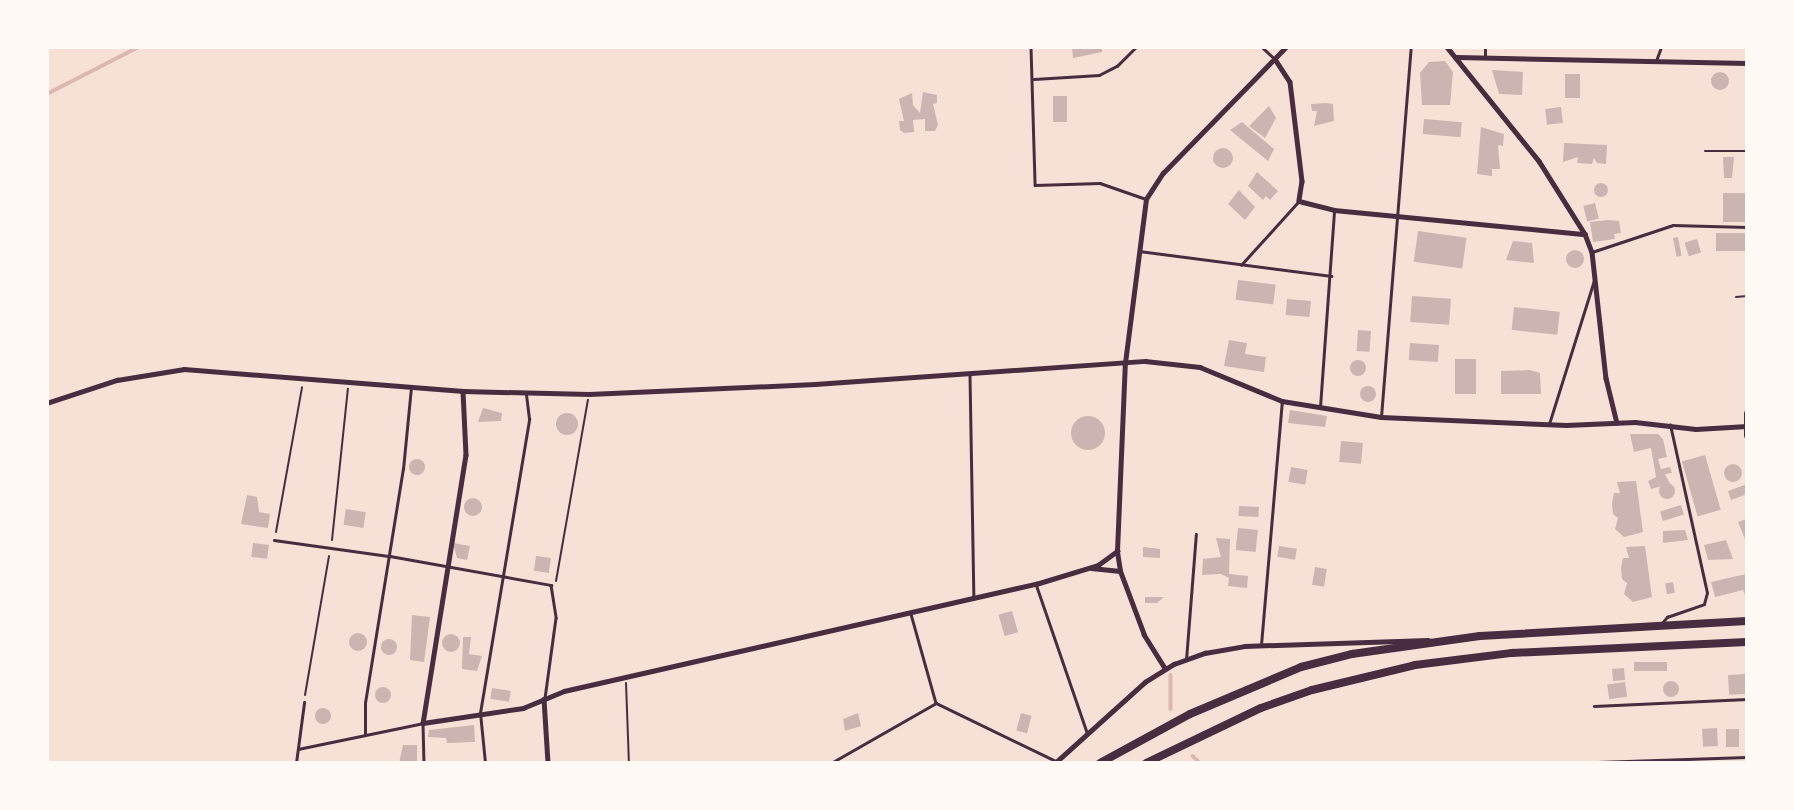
<!DOCTYPE html>
<style>
body{margin:0}
#map{position:relative;width:1794px;height:810px;overflow:hidden;background:#f7e1d7;font-family:Jost,sans-serif}
div>[style]{position:absolute}
[style*='--x']{left:calc(var(--x)*1px);top:calc(var(--y)*1px);width:calc(var(--w)*1px);rotate:calc(var(--a)*1deg)}
.stream>*{height:3.5px;margin:-1.75px;padding:0 1.75px;transform-origin:1.75px;border-radius:1.75px;background:#dcb8b0}
.building>*{inset:0;background:#ccb4b1;transform-origin:0 0}
.round{border-radius:50%}
.path>*{height:2px;margin:-1px;padding:0 1px;transform-origin:1px;border-radius:1px;background:#4a2c40}
.service>*{height:2.5px;margin:-1.25px;padding:0 1.25px;transform-origin:1.25px;border-radius:1.25px;background:#4a2c40}
.minor>*{height:4.5px;margin:-2.25px;padding:0 2.25px;transform-origin:2.25px;border-radius:2.25px;background:#4a2c40}
.secondary>*{height:7px;margin:-3.5px;padding:0 3.5px;transform-origin:3.5px;border-radius:3.5px;background:#4a2c40}
.trunk>*{height:8px;margin:-4px;padding:0 4px;transform-origin:4px;border-radius:4px;background:#4a2c40}
span{translate:-50% -50%;white-space:nowrap;text-align:center;line-height:1.15;-webkit-text-stroke:7px #fffaf5;paint-order:stroke}
.frame{position:absolute;inset:0;border:49px solid #fffaf5;pointer-events:none}
</style>
<div id="map">
<div class="stream">
<i style="--x:47;--y:94;--w:103;--a:-27.1"></i>
<i style="--x:1171;--y:675;--w:34;--a:90"></i>
<i style="--x:1193;--y:756;--w:10;--a:45"></i>
</div>
<div class="building">
<i style="clip-path:polygon(1072px 47px,1102px 47px,1102px 52px,1073px 58px)"></i>
<i style="clip-path:polygon(1445px 61px,1453px 72px,1450px 105px,1422px 105px,1420px 73px,1429px 62px)"></i>
<i style="clip-path:polygon(1492px 70px,1523px 72px,1522px 95px,1499px 94px)"></i>
<i class="round" style="left:1711px;top:72px;width:18px;height:18px"></i>
<i style="left:1565px;top:74px;width:15px;height:24px"></i>
<i style="clip-path:polygon(923px 92px,937px 95px,937px 103px,933px 104px,938px 125px,935px 131px,925px 131px,925px 119px,913px 120px,914px 132px,904px 133px,900px 130px,899px 121px,904px 121px,899px 99px,912px 93px,913px 105px,920px 113px)"></i>
<i style="left:1067px;top:96px;width:26px;height:14px;rotate:90deg"></i>
<i style="clip-path:polygon(1326px 103px,1333px 104px,1334px 121px,1314px 126px,1317px 111px,1312px 111px,1311px 104px)"></i>
<i style="clip-path:polygon(1269px 106px,1276px 118px,1265px 138px,1249px 126px)"></i>
<i style="left:1561px;top:107px;width:16px;height:16px;rotate:83deg"></i>
<i style="left:1424px;top:119px;width:38px;height:15px;rotate:5deg"></i>
<i style="clip-path:polygon(1242px 122px,1274px 149px,1268px 161px,1230px 130px)"></i>
<i style="clip-path:polygon(1481px 127px,1504px 134px,1503px 146px,1498px 145px,1500px 169px,1492px 169px,1492px 176px,1477px 174px)"></i>
<i style="clip-path:polygon(1564px 143px,1607px 145px,1606px 164px,1597px 163px,1594px 158px,1592px 164px,1577px 163px,1578px 157px,1563px 162px)"></i>
<i class="round" style="left:1213px;top:148px;width:20px;height:20px"></i>
<i style="clip-path:polygon(1723px 157px,1734px 157px,1732px 178px,1724px 178px)"></i>
<i style="clip-path:polygon(1257px 172px,1278px 191px,1270px 200px,1266px 196px,1263px 200px,1248px 186px)"></i>
<i class="round" style="left:1594px;top:183px;width:14px;height:14px"></i>
<i style="clip-path:polygon(1239px 190px,1255px 207px,1245px 220px,1228px 204px)"></i>
<i style="left:1723px;top:193px;width:24px;height:29px"></i>
<i style="left:1595px;top:203px;width:16px;height:12px;rotate:76deg"></i>
<i style="clip-path:polygon(1608px 220px,1619px 221px,1621px 233px,1614px 234px,1615px 239px,1593px 242px,1590px 222px)"></i>
<i style="left:1418px;top:231px;width:49px;height:31px;rotate:8deg"></i>
<i style="left:1716px;top:233px;width:31px;height:18px"></i>
<i style="left:1673px;top:238px;width:5px;height:19px;rotate:-11deg"></i>
<i style="left:1697px;top:239px;width:14px;height:13px;rotate:73deg"></i>
<i style="clip-path:polygon(1513px 241px,1532px 243px,1534px 263px,1506px 260px)"></i>
<i class="round" style="left:1566px;top:250px;width:18px;height:18px"></i>
<i style="left:1238px;top:280px;width:38px;height:20px;rotate:7deg"></i>
<i style="left:1412px;top:296px;width:39px;height:26px;rotate:4deg"></i>
<i style="left:1287px;top:299px;width:24px;height:16px;rotate:5deg"></i>
<i style="left:1514px;top:307px;width:46px;height:23px;rotate:6deg"></i>
<i style="left:1358px;top:330px;width:13px;height:21px;rotate:4deg"></i>
<i style="clip-path:polygon(1229px 340px,1247px 343px,1245px 354px,1266px 357px,1264px 372px,1224px 366px)"></i>
<i style="left:1410px;top:343px;width:29px;height:17px;rotate:4deg"></i>
<i style="left:1455px;top:359px;width:21px;height:35px"></i>
<i class="round" style="left:1350px;top:360px;width:16px;height:16px"></i>
<i style="clip-path:polygon(1530px 370px,1540px 373px,1541px 394px,1501px 394px,1501px 371px)"></i>
<i class="round" style="left:1360px;top:386px;width:16px;height:16px"></i>
<i style="clip-path:polygon(483px 408px,502px 413px,501px 421px,478px 422px)"></i>
<i style="clip-path:polygon(1290px 410px,1327px 416px,1325px 427px,1288px 423px)"></i>
<i class="round" style="left:556px;top:413px;width:22px;height:22px"></i>
<i class="round" style="left:1071px;top:416px;width:34px;height:34px"></i>
<i style="clip-path:polygon(1630px 434px,1658px 434px,1663px 439px,1667px 457px,1658px 459px,1661px 469px,1670px 467px,1672px 473px,1665px 474px,1670px 484px,1651px 489px,1648px 481px,1656px 477px,1651px 448px,1634px 452px)"></i>
<i style="left:1341px;top:441px;width:22px;height:21px;rotate:5deg"></i>
<i style="left:1705px;top:455px;width:57px;height:24px;rotate:74deg"></i>
<i class="round" style="left:409px;top:459px;width:16px;height:16px"></i>
<i class="round" style="left:1724px;top:464px;width:18px;height:18px"></i>
<i style="left:1291px;top:467px;width:17px;height:15px;rotate:10deg"></i>
<i style="clip-path:polygon(1636px 481px,1643px 532px,1624px 537px,1615px 529px,1618px 518px,1613px 514px,1612px 503px,1614px 493px,1620px 493px,1617px 482px)"></i>
<i class="round" style="left:1659px;top:483px;width:16px;height:16px"></i>
<i style="clip-path:polygon(1747px 484px,1747px 494px,1731px 500px,1728px 491px)"></i>
<i style="clip-path:polygon(247px 495px,257px 497px,259px 512px,270px 514px,268px 528px,241px 524px)"></i>
<i class="round" style="left:464px;top:498px;width:18px;height:18px"></i>
<i style="left:1681px;top:505px;width:10px;height:22px;rotate:73deg"></i>
<i style="left:1239px;top:506px;width:20px;height:10px;rotate:3deg"></i>
<i style="left:346px;top:509px;width:20px;height:16px;rotate:9deg"></i>
<i style="clip-path:polygon(1747px 510px,1747px 544px,1738px 522px,1746px 519px)"></i>
<i style="left:1238px;top:528px;width:20px;height:22px;rotate:6deg"></i>
<i style="clip-path:polygon(1685px 530px,1688px 540px,1663px 543px,1663px 531px)"></i>
<i style="clip-path:polygon(1216px 538px,1230px 539px,1229px 574px,1248px 576px,1247px 588px,1228px 586px,1229px 578px,1221px 574px,1202px 575px,1203px 559px,1221px 557px)"></i>
<i style="clip-path:polygon(1726px 540px,1733px 559px,1708px 560px,1704px 545px)"></i>
<i style="left:253px;top:543px;width:16px;height:14px;rotate:7deg"></i>
<i style="clip-path:polygon(453px 543px,470px 546px,467px 560px,457px 558px)"></i>
<i style="left:1279px;top:546px;width:18px;height:11px;rotate:9deg"></i>
<i style="clip-path:polygon(1645px 546px,1652px 597px,1633px 602px,1624px 594px,1627px 583px,1622px 579px,1621px 568px,1623px 558px,1629px 558px,1626px 547px)"></i>
<i style="clip-path:polygon(1143px 547px,1160px 549px,1160px 558px,1143px 557px)"></i>
<i style="left:536px;top:556px;width:15px;height:15px;rotate:8deg"></i>
<i style="left:1315px;top:567px;width:12px;height:18px;rotate:9deg"></i>
<i style="clip-path:polygon(1746px 574px,1747px 600px,1743px 590px,1715px 597px,1711px 582px)"></i>
<i style="left:1673px;top:582px;width:11px;height:8px;rotate:80deg"></i>
<i style="clip-path:polygon(1145px 597px,1164px 597px,1157px 603px,1145px 603px)"></i>
<i style="left:1012px;top:611px;width:22px;height:14px;rotate:74deg"></i>
<i style="clip-path:polygon(412px 615px,430px 617px,424px 662px,410px 660px)"></i>
<i class="round" style="left:349px;top:633px;width:18px;height:18px"></i>
<i class="round" style="left:442px;top:634px;width:18px;height:18px"></i>
<i style="clip-path:polygon(463px 637px,471px 637px,469px 654px,482px 656px,477px 671px,462px 669px)"></i>
<i class="round" style="left:381px;top:639px;width:16px;height:16px"></i>
<i style="left:1634px;top:662px;width:33px;height:9px"></i>
<i style="left:1624px;top:668px;width:12px;height:12px;rotate:85deg"></i>
<i style="left:1745px;top:674px;width:20px;height:17px;rotate:87deg"></i>
<i class="round" style="left:1663px;top:681px;width:16px;height:16px"></i>
<i style="left:1625px;top:682px;width:15px;height:18px;rotate:82deg"></i>
<i class="round" style="left:375px;top:687px;width:16px;height:16px"></i>
<i style="left:492px;top:688px;width:19px;height:11px;rotate:9deg"></i>
<i class="round" style="left:315px;top:708px;width:16px;height:16px"></i>
<i style="clip-path:polygon(858px 713px,861px 726px,845px 731px,843px 719px)"></i>
<i style="left:1021px;top:713px;width:11px;height:18px;rotate:15deg"></i>
<i style="clip-path:polygon(474px 725px,475px 742px,447px 743px,446px 738px,428px 737px,429px 730px)"></i>
<i style="left:1717px;top:728px;width:18px;height:15px;rotate:87deg"></i>
<i style="left:1726px;top:729px;width:13px;height:18px"></i>
<i style="clip-path:polygon(403px 745px,417px 745px,417px 763px,399px 763px)"></i>
</div>
<div class="path">
<i style="--x:1736;--y:297;--w:11;--a:-5"></i>
<i style="--x:276;--y:532;--w:147;--a:-79.8"></i>
<i style="--x:332;--y:540;--w:152;--a:-84"></i>
<i style="--x:556;--y:581;--w:184;--a:-80"></i>
<i style="--x:626;--y:683;--w:80;--a:87.9"></i>
<i style="--x:305;--y:695;--w:141;--a:-80.2"></i>
</div>
<div class="service">
<i style="--x:1031;--y:47;--w:138;--a:88.3"></i>
<i style="--x:1035;--y:185;--w:65;--a:-1.8"></i>
<i style="--x:1100;--y:183;--w:49;--a:19.2"></i>
<i style="--x:1262;--y:47;--w:18;--a:43"></i>
<i style="--x:1485;--y:58;--w:11;--a:-90"></i>
<i style="--x:1656;--y:61;--w:15;--a:-70"></i>
<i style="--x:1034;--y:79;--w:65;--a:-3.5"></i>
<i style="--x:1099;--y:75;--w:20;--a:-27"></i>
<i style="--x:1117;--y:66;--w:27;--a:-45"></i>
<i style="--x:1705;--y:151;--w:42;--a:0"></i>
<i style="--x:1139;--y:251;--w:194;--a:7.4"></i>
<i style="--x:1592;--y:252;--w:85;--a:-18.4"></i>
<i style="--x:1673;--y:225;--w:74;--a:1.5"></i>
<i style="--x:1241;--y:265;--w:86;--a:-47.8"></i>
<i style="--x:970;--y:375;--w:224;--a:89"></i>
<i style="--x:1320;--y:407;--w:196;--a:-85.9"></i>
<i style="--x:1381;--y:417;--w:371;--a:-85.4"></i>
<i style="--x:1549;--y:424;--w:151;--a:-72.6"></i>
<i style="--x:274;--y:540;--w:117;--a:7.9"></i>
<i style="--x:390;--y:556;--w:164;--a:10.2"></i>
<i style="--x:551;--y:585;--w:33;--a:81"></i>
<i style="--x:556;--y:618;--w:81;--a:97.8"></i>
<i style="--x:1036;--y:584;--w:157;--a:71"></i>
<i style="--x:911;--y:614;--w:92;--a:74.3"></i>
<i style="--x:936;--y:703;--w:133;--a:25.8"></i>
<i style="--x:1662;--y:623;--w:8;--a:-50"></i>
<i style="--x:1667;--y:617;--w:39;--a:-19"></i>
<i style="--x:1704;--y:604;--w:11;--a:-75"></i>
<i style="--x:1707;--y:593;--w:172;--a:-102.4"></i>
<i style="--x:1261;--y:645;--w:245;--a:-85.1"></i>
<i style="--x:1186;--y:660;--w:126;--a:-85.5"></i>
<i style="--x:1594;--y:706;--w:153;--a:-2.6"></i>
<i style="--x:365;--y:735;--w:32;--a:-90"></i>
<i style="--x:365;--y:703;--w:237;--a:-80.8"></i>
<i style="--x:403;--y:469;--w:81;--a:-84.4"></i>
<i style="--x:298;--y:749;--w:128;--a:-11.7"></i>
<i style="--x:423;--y:723;--w:40;--a:88.6"></i>
<i style="--x:1597;--y:762;--w:150;--a:-1.9"></i>
<i style="--x:296;--y:763;--w:61;--a:-82.4"></i>
<i style="--x:485;--y:763;--w:50;--a:-95.7"></i>
<i style="--x:480;--y:713;--w:298;--a:-80.5"></i>
<i style="--x:529;--y:419;--w:26;--a:-97"></i>
<i style="--x:831;--y:763;--w:121;--a:-29.7"></i>
</div>
<div class="minor">
<i style="--x:1447;--y:47;--w:146;--a:51.1"></i>
<i style="--x:1539;--y:161;--w:86;--a:57.8"></i>
<i style="--x:1585;--y:234;--w:19;--a:69"></i>
<i style="--x:1592;--y:252;--w:127;--a:83.7"></i>
<i style="--x:1606;--y:378;--w:46;--a:76.3"></i>
<i style="--x:1457;--y:57;--w:290;--a:1.2"></i>
<i style="--x:1275;--y:59;--w:27;--a:57"></i>
<i style="--x:1290;--y:82;--w:100;--a:83.1"></i>
<i style="--x:1302;--y:181;--w:20;--a:99"></i>
<i style="--x:1299;--y:201;--w:36;--a:14"></i>
<i style="--x:1334;--y:210;--w:252;--a:5.5"></i>
<i style="--x:463;--y:391;--w:64;--a:87.3"></i>
<i style="--x:466;--y:455;--w:271;--a:99.1"></i>
<i style="--x:423;--y:723;--w:101;--a:-8.5"></i>
<i style="--x:523;--y:708;--w:44;--a:-22.5"></i>
<i style="--x:564;--y:691;--w:484;--a:-12.8"></i>
<i style="--x:1036;--y:584;--w:65;--a:-17"></i>
<i style="--x:1098;--y:565;--w:24;--a:-36"></i>
<i style="--x:47;--y:403;--w:74;--a:-18.2"></i>
<i style="--x:117;--y:380;--w:68;--a:-9.3"></i>
<i style="--x:184;--y:369;--w:280;--a:4.5"></i>
<i style="--x:463;--y:391;--w:126;--a:1.4"></i>
<i style="--x:589;--y:394;--w:226;--a:-2.5"></i>
<i style="--x:815;--y:384;--w:331;--a:-4"></i>
<i style="--x:1145;--y:361;--w:55;--a:6.2"></i>
<i style="--x:1200;--y:367;--w:89;--a:22.5"></i>
<i style="--x:1282;--y:401;--w:100;--a:9.2"></i>
<i style="--x:1381;--y:417;--w:185;--a:2.5"></i>
<i style="--x:1566;--y:425;--w:69;--a:-2.5"></i>
<i style="--x:1635;--y:422;--w:61;--a:6.5"></i>
<i style="--x:1696;--y:429;--w:51;--a:-3.4"></i>
<i style="--x:1091;--y:568;--w:29;--a:6"></i>
<i style="--x:1165;--y:669;--w:40;--a:-122"></i>
<i style="--x:1144;--y:635;--w:68;--a:-110.6"></i>
<i style="--x:1120;--y:571;--w:20;--a:-99"></i>
<i style="--x:1117;--y:551;--w:188;--a:-87.6"></i>
<i style="--x:1125;--y:363;--w:165;--a:-82.7"></i>
<i style="--x:1146;--y:199;--w:31;--a:-57"></i>
<i style="--x:1163;--y:173;--w:176;--a:-45.7"></i>
<i style="--x:544;--y:699;--w:64;--a:86.4"></i>
<i style="--x:1055;--y:763;--w:121;--a:-42"></i>
<i style="--x:1145;--y:682;--w:34;--a:-32"></i>
<i style="--x:1174;--y:664;--w:33;--a:-20"></i>
<i style="--x:1205;--y:653;--w:41;--a:-9.9"></i>
<i style="--x:1245;--y:646;--w:183;--a:-1.9"></i>
</div>
<div class="secondary">
<i style="--x:1747;--y:413;--w:22;--a:90"></i>
</div>
<div class="trunk">
<i style="--x:1100;--y:763;--w:102;--a:-28.6"></i>
<i style="--x:1190;--y:714;--w:121;--a:-22.9"></i>
<i style="--x:1301;--y:667;--w:53;--a:-14.3"></i>
<i style="--x:1352;--y:654;--w:129;--a:-8"></i>
<i style="--x:1480;--y:636;--w:267;--a:-3.2"></i>
<i style="--x:1146;--y:763;--w:127;--a:-25.6"></i>
<i style="--x:1261;--y:708;--w:54;--a:-19.4"></i>
<i style="--x:1312;--y:690;--w:106;--a:-13.6"></i>
<i style="--x:1415;--y:665;--w:98;--a:-7.1"></i>
<i style="--x:1512;--y:653;--w:235;--a:-2.7"></i>
</div>
<div class="frame"></div>
</div>
